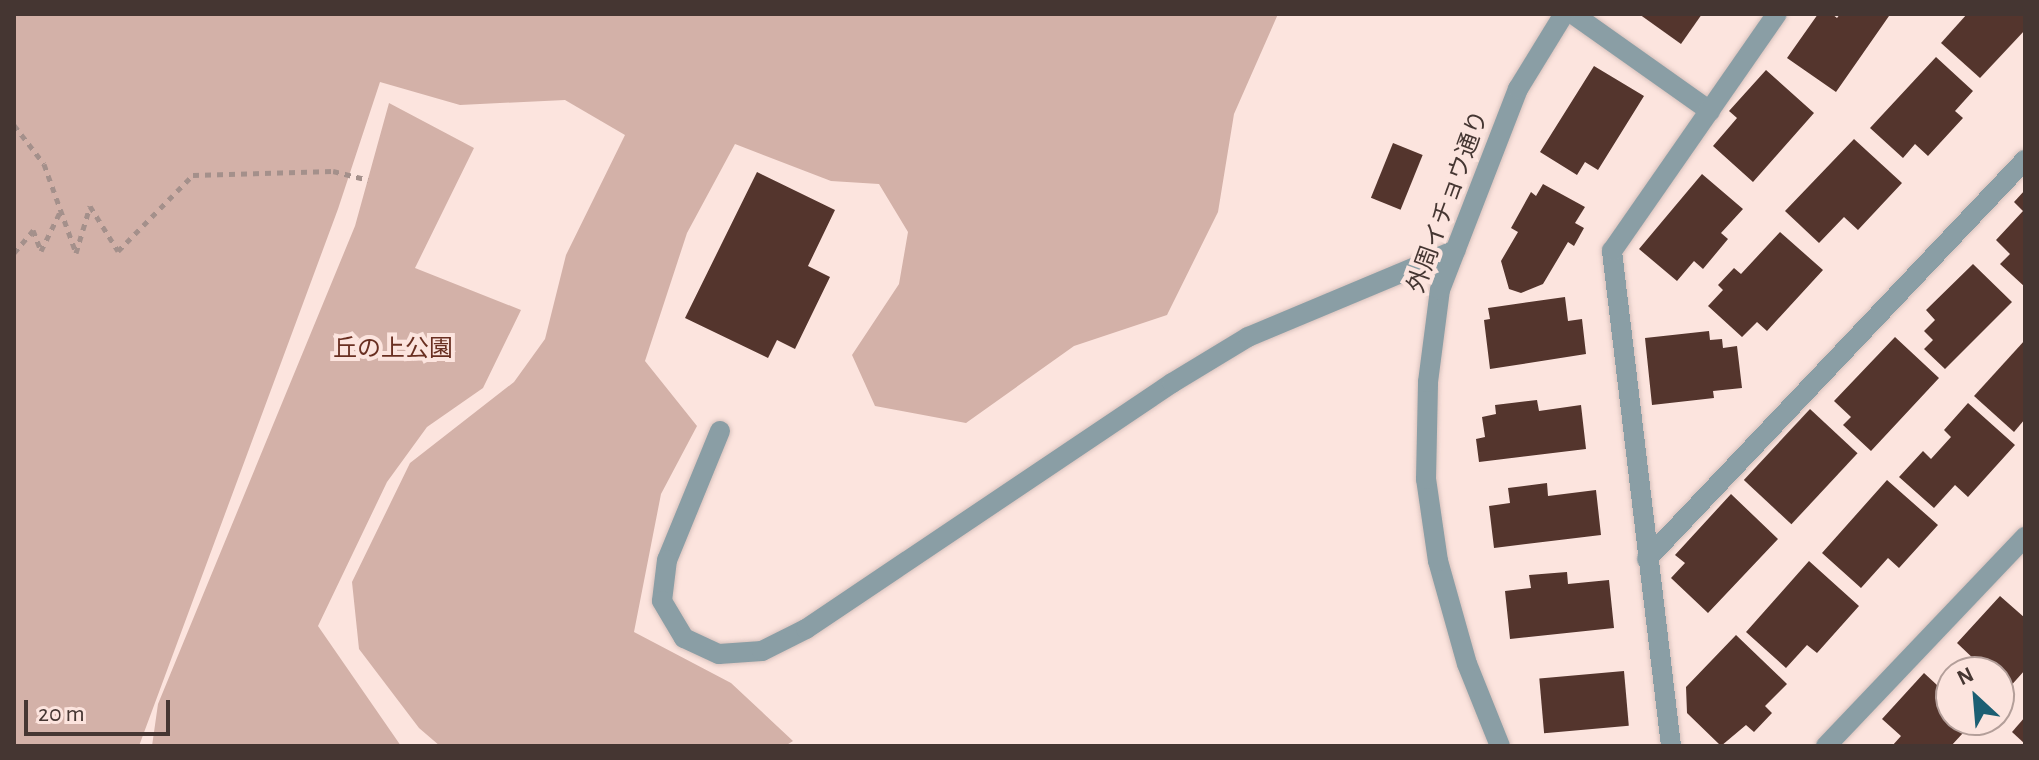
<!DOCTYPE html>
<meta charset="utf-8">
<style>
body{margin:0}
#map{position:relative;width:2039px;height:760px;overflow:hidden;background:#fce4de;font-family:"Alegreya Sans","Noto Sans JP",sans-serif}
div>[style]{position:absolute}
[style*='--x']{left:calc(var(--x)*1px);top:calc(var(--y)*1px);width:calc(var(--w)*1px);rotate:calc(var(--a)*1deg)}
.green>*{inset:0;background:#d3b1a8}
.building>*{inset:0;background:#54352d;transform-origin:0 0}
.path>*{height:5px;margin-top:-2.5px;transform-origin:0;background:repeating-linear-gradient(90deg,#a4908b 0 6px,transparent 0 12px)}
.roads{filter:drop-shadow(0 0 2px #d7c1bc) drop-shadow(0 0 2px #d7c1bc)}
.minor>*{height:20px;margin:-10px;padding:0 10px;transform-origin:10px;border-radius:10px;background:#8a9ea5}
span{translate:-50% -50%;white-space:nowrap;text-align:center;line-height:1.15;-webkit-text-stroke:8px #fce4de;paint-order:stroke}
.street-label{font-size:24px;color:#453632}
.park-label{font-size:24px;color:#692f21}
.frame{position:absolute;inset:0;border:16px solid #453632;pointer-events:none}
.north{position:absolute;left:1935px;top:656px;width:80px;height:80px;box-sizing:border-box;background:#fce4de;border:2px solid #b39e99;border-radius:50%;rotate:334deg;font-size:22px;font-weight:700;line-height:32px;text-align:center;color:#453632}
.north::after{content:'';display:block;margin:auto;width:28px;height:36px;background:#1c5f73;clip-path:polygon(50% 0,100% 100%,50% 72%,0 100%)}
.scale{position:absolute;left:24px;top:700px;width:146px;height:36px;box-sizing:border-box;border:4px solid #453632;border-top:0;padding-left:10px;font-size:24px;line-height:28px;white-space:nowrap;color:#453632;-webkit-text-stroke:6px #fce4de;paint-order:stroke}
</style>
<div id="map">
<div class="green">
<i style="clip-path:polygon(14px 14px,1278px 14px,1234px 114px,1218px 212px,1167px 315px,1074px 346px,966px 423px,875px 406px,852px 355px,899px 284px,908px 232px,879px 184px,831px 181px,735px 144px,687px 233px,645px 361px,697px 426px,661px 494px,634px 632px,731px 683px,793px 741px,785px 746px,440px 746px,419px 728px,359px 649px,352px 582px,410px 463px,514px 382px,545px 339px,566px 255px,625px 135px,565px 100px,460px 105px,380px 82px,338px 209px,139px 746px,14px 746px)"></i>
<i style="clip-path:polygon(389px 103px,474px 148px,415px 268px,521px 310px,483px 388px,427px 427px,387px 482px,318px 626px,401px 746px,152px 746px,158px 704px,355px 226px)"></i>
</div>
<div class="building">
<i style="clip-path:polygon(1639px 14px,1702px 14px,1681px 44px)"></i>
<i style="clip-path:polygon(1818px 14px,1832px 14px,1837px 18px,1840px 14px,1889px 16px,1836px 92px,1787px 58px)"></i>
<i style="clip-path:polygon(1967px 14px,2025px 14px,2025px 30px,1980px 78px,1941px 43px)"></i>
<i style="clip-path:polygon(1936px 57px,1973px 91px,1955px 111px,1963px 118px,1928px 156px,1915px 144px,1903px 158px,1870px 128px)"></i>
<i style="clip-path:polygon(1594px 66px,1644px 96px,1598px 170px,1585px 162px,1577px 175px,1540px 152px)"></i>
<i style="clip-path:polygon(1766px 70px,1814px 113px,1753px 182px,1713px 146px,1737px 118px,1729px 111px)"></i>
<i style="clip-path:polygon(1854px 139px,1902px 183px,1858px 230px,1844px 217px,1819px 243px,1785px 211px)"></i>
<i style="left:1393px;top:143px;width:32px;height:59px;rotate:22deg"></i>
<i style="clip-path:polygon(757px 172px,835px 210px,808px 266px,830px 277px,795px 349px,777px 340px,768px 358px,685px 318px)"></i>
<i style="clip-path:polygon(1702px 174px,1743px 209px,1721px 233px,1728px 239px,1703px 269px,1694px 261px,1677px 281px,1639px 249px)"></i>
<i style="clip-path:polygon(1543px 184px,1585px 207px,1575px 223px,1584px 228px,1574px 246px,1568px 242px,1543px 284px,1521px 293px,1509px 289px,1501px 261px,1518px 232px,1511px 228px,1531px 192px,1536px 196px)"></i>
<i style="clip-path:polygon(2025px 190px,2025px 287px,2000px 264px,2010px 254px,1996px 240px,2023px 211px,2014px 202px)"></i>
<i style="clip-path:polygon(1780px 232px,1823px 270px,1767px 331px,1757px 322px,1742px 337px,1708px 306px,1723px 290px,1718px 285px,1734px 268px,1741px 274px)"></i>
<i style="clip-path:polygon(1973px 264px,2012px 302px,1945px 369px,1924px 349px,1933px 340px,1924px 331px,1935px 320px,1926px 310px)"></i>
<i style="clip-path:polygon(1565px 297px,1568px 321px,1582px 319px,1586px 354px,1490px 369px,1484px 320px,1490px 319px,1488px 308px)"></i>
<i style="clip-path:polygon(1709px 331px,1710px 340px,1722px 339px,1723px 348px,1737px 346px,1742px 388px,1713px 391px,1714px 398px,1652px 405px,1645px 338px)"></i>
<i style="clip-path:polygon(1895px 337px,1939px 378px,1871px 451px,1843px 425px,1851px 417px,1834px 401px)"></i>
<i style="clip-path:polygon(2025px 340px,2025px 419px,2014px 432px,1974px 396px)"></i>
<i style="clip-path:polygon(1537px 400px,1539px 411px,1581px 405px,1586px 449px,1479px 462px,1476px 439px,1485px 437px,1482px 417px,1496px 414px,1495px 405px)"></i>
<i style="clip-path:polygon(1968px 403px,2015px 445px,1968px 497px,1955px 485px,1934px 508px,1899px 477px,1923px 451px,1931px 459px,1951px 437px,1944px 430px)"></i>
<i style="left:1810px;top:409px;width:65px;height:97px;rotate:43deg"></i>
<i style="clip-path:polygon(1887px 480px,1938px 525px,1899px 568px,1888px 558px,1861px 588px,1822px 553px)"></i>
<i style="clip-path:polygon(1547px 483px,1548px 496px,1596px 490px,1601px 535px,1494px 548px,1489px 506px,1510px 503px,1508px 488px)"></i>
<i style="clip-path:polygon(1731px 494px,1778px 539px,1708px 613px,1671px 578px,1685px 563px,1675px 555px)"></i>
<i style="clip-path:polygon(1809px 561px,1859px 606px,1817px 653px,1807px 645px,1786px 668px,1746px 632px)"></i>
<i style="clip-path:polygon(1567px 572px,1568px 584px,1609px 580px,1614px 628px,1510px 639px,1505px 591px,1531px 588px,1529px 575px)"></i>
<i style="clip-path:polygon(2000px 596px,2025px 618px,2025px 670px,1999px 699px,1999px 672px,1967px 672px,1977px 662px,1957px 643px)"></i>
<i style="clip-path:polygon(1736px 635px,1787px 684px,1765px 706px,1772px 713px,1754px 732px,1746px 725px,1721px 746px,1687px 713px,1686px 687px)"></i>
<i style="left:1624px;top:671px;width:55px;height:85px;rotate:85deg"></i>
<i style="clip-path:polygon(1924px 673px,1951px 698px,1951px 720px,1975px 720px,1951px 746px,1892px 746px,1901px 736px,1882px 719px)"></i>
<i style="clip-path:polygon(2025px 717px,2025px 744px,2012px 732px)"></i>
</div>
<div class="path">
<i style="--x:14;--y:125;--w:49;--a:52.4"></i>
<i style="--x:44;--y:164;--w:95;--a:70.2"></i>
<i style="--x:76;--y:253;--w:49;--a:-73.4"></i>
<i style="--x:90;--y:206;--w:53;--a:58.1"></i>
<i style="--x:118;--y:251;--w:107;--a:-45.4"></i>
<i style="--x:193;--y:175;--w:140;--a:-1.6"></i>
<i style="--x:333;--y:171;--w:36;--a:14"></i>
<i style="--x:14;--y:253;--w:30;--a:-50"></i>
<i style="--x:33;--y:230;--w:22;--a:69"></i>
<i style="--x:41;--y:251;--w:43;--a:-64"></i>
</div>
<div class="roads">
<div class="minor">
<i style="--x:1573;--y:14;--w:168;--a:35.3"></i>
<i style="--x:720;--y:431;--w:139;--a:112.3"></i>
<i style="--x:667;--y:560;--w:41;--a:97"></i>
<i style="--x:662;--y:601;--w:43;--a:59.3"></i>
<i style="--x:684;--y:638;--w:38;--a:25"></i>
<i style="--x:719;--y:654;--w:43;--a:-4"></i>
<i style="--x:762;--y:651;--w:49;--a:-26.6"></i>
<i style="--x:806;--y:629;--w:441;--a:-33.9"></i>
<i style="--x:1172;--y:383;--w:89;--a:-31.2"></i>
<i style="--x:1248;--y:337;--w:225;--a:-22.7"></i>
<i style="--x:1647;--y:559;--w:550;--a:-46.55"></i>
<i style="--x:1500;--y:746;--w:88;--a:-111.9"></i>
<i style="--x:1467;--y:664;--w:107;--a:-105.7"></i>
<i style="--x:1438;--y:561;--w:83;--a:-98.3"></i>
<i style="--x:1426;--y:479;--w:97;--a:-88.8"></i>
<i style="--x:1428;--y:382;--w:93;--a:-82.6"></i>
<i style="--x:1440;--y:290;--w:216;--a:-68.8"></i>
<i style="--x:1518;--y:89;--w:88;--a:-58.5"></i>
<i style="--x:1671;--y:746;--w:499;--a:-96.8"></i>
<i style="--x:1612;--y:251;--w:289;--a:-55.2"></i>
<i style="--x:1826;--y:746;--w:289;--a:-46.4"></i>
</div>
</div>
<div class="street-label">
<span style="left:1449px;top:202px;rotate:-70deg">外周イチョウ通り</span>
</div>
<div class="park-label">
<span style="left:393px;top:350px">丘の上公園</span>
</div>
<div class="frame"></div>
<div class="north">N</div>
<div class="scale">20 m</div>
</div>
